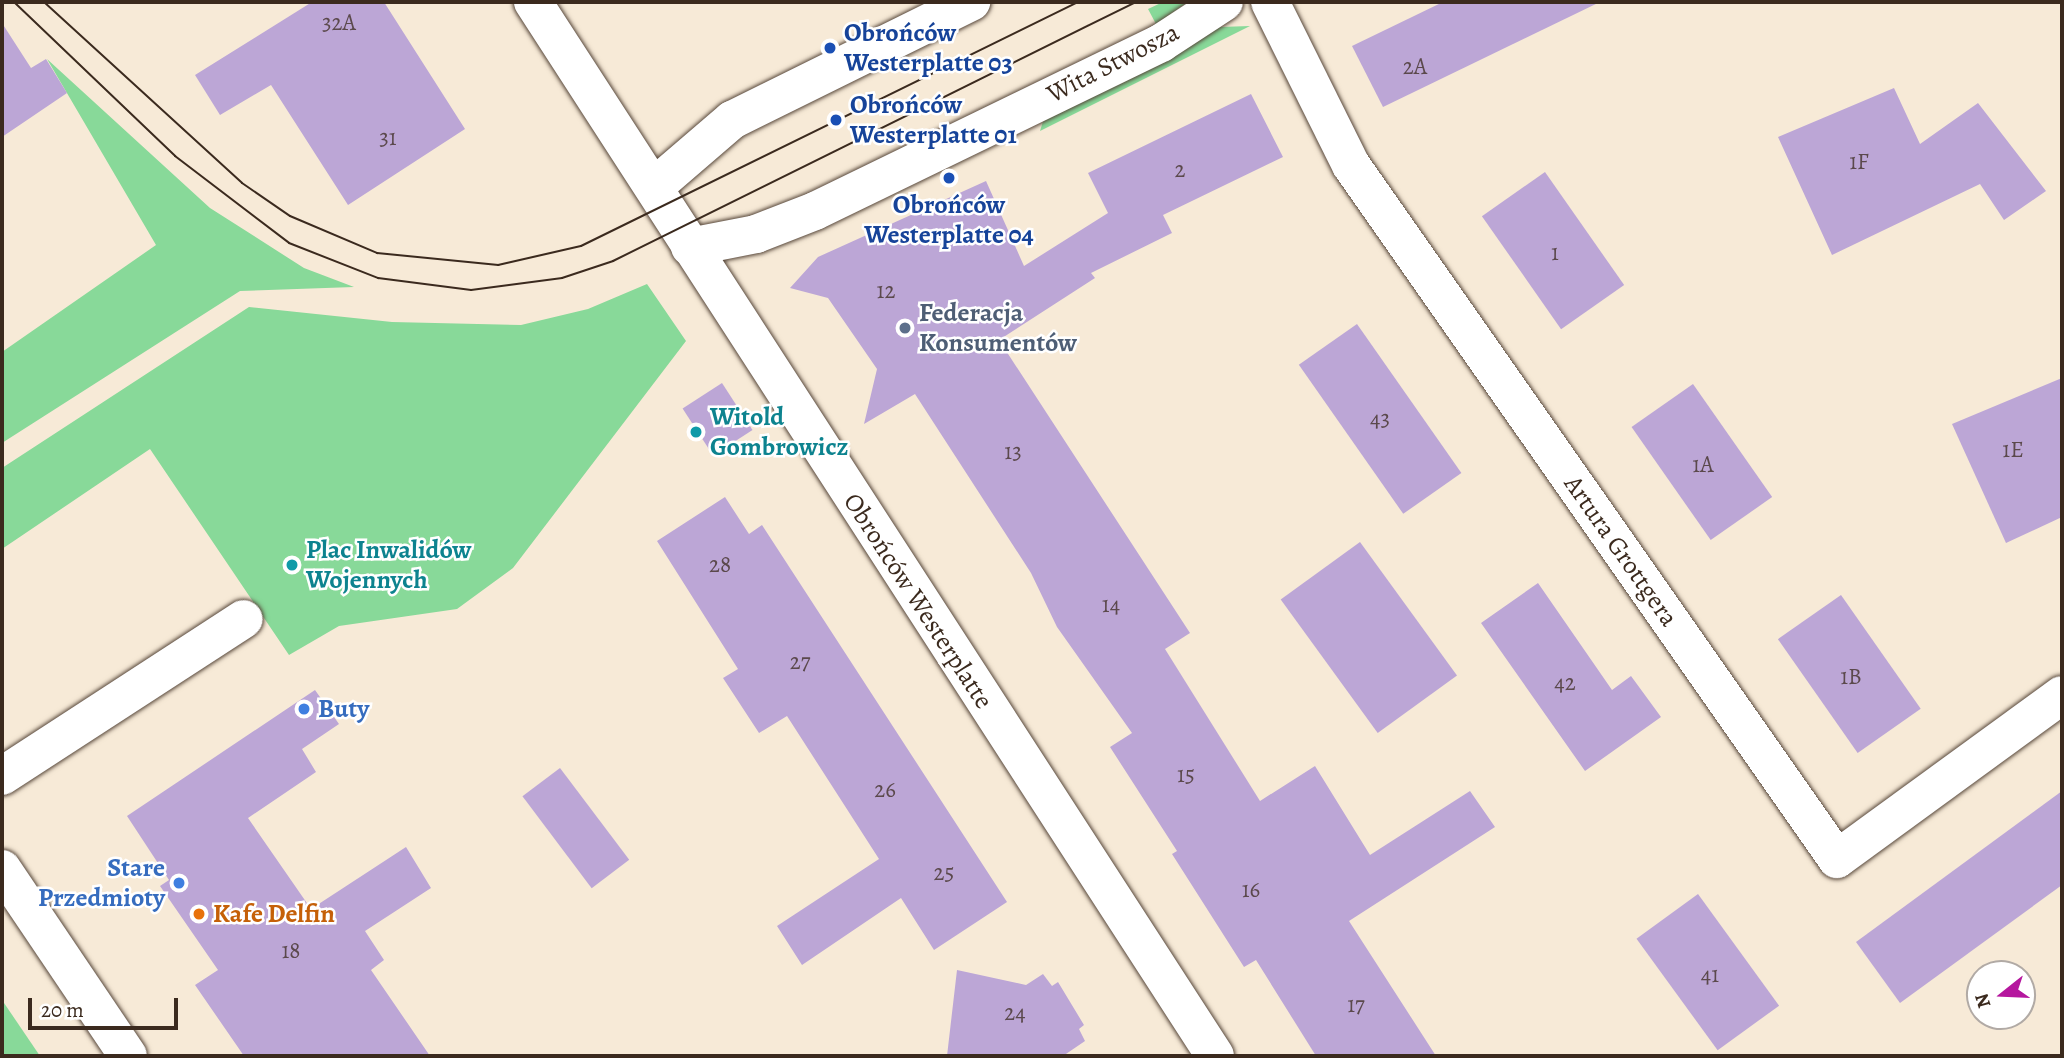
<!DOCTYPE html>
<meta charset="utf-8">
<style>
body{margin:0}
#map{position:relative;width:2064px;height:1058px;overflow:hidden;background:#f7ead7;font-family:Alegreya,serif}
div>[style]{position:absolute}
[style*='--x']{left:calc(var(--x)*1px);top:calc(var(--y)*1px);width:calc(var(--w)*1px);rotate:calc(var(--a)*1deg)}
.green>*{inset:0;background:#88d999}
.building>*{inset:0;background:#bca6d6;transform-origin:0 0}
.roads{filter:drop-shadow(0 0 2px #57473a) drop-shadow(0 0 2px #57473a)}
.minor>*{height:38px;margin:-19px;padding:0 19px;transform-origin:19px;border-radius:19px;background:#fff}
.major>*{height:38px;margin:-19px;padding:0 19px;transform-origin:19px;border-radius:19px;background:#fff}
.tram>*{height:2px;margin:-1px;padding:0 1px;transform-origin:1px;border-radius:1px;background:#3b2a1e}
.dots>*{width:19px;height:19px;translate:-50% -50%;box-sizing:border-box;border:4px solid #fff;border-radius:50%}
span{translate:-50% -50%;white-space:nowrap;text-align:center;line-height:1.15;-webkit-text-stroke:5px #fff;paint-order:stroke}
.number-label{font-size:23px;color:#5b494c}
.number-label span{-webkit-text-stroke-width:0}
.transit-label{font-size:26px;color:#164399;font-weight:700}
.left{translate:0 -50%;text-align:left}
.street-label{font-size:26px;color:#3b2a1e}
.service-label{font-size:26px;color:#4e5e75;font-weight:700}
.culture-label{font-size:26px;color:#0d838f;font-weight:700}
.shop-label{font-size:26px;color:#366cbe;font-weight:700}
.right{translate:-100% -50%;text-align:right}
.food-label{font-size:26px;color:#c56008;font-weight:700}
.frame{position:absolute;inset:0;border:4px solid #3b2a1e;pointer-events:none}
.north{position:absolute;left:1966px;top:960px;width:70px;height:70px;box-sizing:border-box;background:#fff;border:2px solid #b1aaa5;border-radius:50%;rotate:252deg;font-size:19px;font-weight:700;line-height:28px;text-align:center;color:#3b2a1e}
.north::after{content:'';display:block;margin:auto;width:24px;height:32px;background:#b5179e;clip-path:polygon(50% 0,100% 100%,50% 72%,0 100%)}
.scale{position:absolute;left:28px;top:998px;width:150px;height:32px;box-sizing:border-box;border:4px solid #3b2a1e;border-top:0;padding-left:9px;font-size:21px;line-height:24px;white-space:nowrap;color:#3b2a1e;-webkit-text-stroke:5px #fff;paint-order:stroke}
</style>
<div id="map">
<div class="green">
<i style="clip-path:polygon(1163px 2px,1188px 2px,1156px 24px,1148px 9px)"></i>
<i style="clip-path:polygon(1250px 26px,1040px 131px,1045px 115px,1220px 27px)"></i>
<i style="clip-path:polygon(47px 59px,210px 208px,304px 268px,354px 287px,240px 291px,2px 443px,2px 352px,156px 245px)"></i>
<i style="clip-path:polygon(647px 284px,686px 341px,513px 568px,457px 609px,339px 626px,289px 655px,150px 449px,2px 549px,2px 468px,249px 307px,392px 322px,521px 325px,588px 309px)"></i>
<i style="clip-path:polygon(2px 1000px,40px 1056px,2px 1056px)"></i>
</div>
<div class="building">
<i style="clip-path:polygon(312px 2px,384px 2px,465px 129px,348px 205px,271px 85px,220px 115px,195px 75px)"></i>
<i style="clip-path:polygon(1443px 2px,1600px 2px,1383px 107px,1352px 46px)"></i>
<i style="clip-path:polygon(2px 23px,31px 68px,46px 59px,67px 93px,2px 137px)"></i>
<i style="clip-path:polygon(1894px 88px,1920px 144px,1978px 103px,2046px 191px,2004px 220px,1980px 184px,1832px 255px,1778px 137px)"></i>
<i style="clip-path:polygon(1251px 94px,1283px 157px,1163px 215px,1172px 233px,1091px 273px,1095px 278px,999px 340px,1190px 633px,1165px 649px,1260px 801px,1315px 766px,1370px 855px,1470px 791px,1495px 827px,1349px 921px,1436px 1056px,1316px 1056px,1256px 960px,1244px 967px,1172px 854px,1177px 851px,1110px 747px,1132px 733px,1057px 627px,1031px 573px,915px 394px,864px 424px,877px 369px,828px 298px,790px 288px,818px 257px,986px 181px,1024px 266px,1108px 213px,1088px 173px)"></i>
<i style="left:1545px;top:172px;width:138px;height:77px;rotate:55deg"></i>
<i style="left:1357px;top:324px;width:182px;height:71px;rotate:55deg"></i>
<i style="clip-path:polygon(2062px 378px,2062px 517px,2006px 543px,1952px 424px)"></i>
<i style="left:722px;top:383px;width:56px;height:47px;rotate:57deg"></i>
<i style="left:1693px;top:384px;width:138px;height:75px;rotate:55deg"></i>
<i style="clip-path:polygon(725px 497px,749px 534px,762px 525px,1007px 902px,934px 950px,901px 898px,802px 965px,777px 926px,879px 859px,787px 716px,759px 733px,723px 678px,738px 669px,657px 541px)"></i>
<i style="left:1360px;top:542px;width:165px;height:98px;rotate:54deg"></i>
<i style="clip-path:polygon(1538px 583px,1612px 690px,1631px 676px,1661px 717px,1585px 771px,1481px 623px)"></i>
<i style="left:1841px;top:595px;width:139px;height:77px;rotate:55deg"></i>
<i style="clip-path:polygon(315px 690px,339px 724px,302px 749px,316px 772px,248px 818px,311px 909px,406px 847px,431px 888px,365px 931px,384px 960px,371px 970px,430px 1056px,244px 1056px,195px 985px,218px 970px,160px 886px,169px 880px,127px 816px)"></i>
<i style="left:560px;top:768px;width:115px;height:47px;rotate:53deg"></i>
<i style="clip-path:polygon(2062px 791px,2062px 885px,1900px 1003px,1856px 942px)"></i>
<i style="left:1698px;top:894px;width:138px;height:76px;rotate:54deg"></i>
<i style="clip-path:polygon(957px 970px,1026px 985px,1043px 974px,1052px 986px,1058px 982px,1084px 1025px,1079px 1029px,1085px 1041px,1063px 1056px,947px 1056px)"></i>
</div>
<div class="roads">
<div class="minor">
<i style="--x:533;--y:2;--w:1255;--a:57.09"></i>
<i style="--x:1270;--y:2;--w:182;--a:63.6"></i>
<i style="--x:1351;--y:165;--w:847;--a:55"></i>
<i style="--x:1837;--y:859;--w:278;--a:-36.1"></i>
<i style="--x:654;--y:187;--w:103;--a:-40.7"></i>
<i style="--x:732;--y:120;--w:267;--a:-26.3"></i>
<i style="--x:690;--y:247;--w:67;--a:-11.1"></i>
<i style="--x:756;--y:234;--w:63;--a:-21.3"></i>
<i style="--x:815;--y:211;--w:385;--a:-25.9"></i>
<i style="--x:1161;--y:43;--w:75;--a:-33.1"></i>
<i style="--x:2;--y:776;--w:288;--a:-33"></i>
</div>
<div class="major">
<i style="--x:2;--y:869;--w:225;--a:56"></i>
</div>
</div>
<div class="tram">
<i style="--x:14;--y:2;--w:223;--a:43.7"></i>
<i style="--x:175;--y:156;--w:143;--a:37.3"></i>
<i style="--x:289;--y:243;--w:96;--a:21.5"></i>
<i style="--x:378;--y:278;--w:94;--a:7.4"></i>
<i style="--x:471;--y:290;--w:92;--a:-7.5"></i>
<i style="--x:562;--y:278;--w:54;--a:-18.4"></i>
<i style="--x:613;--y:261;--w:584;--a:-26.35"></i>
<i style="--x:44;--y:2;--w:268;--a:42.4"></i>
<i style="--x:242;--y:183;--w:58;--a:34.5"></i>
<i style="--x:290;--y:216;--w:95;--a:23"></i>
<i style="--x:377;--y:253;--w:122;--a:5.7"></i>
<i style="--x:498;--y:265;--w:85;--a:-12.9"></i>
<i style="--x:581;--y:246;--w:554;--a:-26.15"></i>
</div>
<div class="dots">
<i style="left:830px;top:48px;background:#1a4fb4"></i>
<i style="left:836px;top:120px;background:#1a4fb4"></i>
<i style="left:949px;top:178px;background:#1a4fb4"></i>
<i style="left:905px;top:328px;background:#5c6f8a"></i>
<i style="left:696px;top:432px;background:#0f9aa8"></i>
<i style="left:292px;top:565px;background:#0f9aa8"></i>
<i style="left:304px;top:709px;background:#3f7fe0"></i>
<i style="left:179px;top:883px;background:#3f7fe0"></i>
<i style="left:199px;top:914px;background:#e8710a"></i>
</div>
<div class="number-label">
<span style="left:339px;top:23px">32A</span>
<span style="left:1415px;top:67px">2A</span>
<span style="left:388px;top:138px">31</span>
<span style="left:1859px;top:162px">1F</span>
<span style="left:1180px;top:170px">2</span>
<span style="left:1555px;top:253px">1</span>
<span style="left:886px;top:291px">12</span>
<span style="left:1380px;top:419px">43</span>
<span style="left:2013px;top:450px">1E</span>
<span style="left:1013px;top:452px">13</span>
<span style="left:1703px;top:465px">1A</span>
<span style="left:720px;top:565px">28</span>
<span style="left:1111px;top:605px">14</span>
<span style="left:800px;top:662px">27</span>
<span style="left:1851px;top:677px">1B</span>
<span style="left:1565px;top:683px">42</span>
<span style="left:1186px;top:775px">15</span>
<span style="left:885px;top:790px">26</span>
<span style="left:944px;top:873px">25</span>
<span style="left:1251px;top:890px">16</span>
<span style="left:291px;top:951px">18</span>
<span style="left:1710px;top:975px">41</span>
<span style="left:1356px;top:1005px">17</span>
<span style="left:1015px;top:1013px">24</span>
</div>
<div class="transit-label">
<span class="left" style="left:844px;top:48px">Obrońców<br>Westerplatte 03</span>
<span class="left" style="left:850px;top:120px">Obrońców<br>Westerplatte 01</span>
<span style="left:949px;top:220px">Obrońców<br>Westerplatte 04</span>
</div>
<div class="street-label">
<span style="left:1113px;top:63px;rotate:-27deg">Wita Stwosza</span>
<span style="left:1621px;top:551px;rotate:55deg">Artura Grottgera</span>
<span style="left:918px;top:601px;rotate:57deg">Obrońców Westerplatte</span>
</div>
<div class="service-label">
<span class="left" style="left:919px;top:328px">Federacja<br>Konsumentów</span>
</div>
<div class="culture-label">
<span class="left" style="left:710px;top:432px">Witold<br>Gombrowicz</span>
<span class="left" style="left:306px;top:565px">Plac Inwalidów<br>Wojennych</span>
</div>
<div class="shop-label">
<span class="left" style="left:318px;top:709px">Buty</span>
<span class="right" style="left:165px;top:883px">Stare<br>Przedmioty</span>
</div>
<div class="food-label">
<span class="left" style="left:213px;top:914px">Kafe Delfin</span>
</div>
<div class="frame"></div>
<div class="north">N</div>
<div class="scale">20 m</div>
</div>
